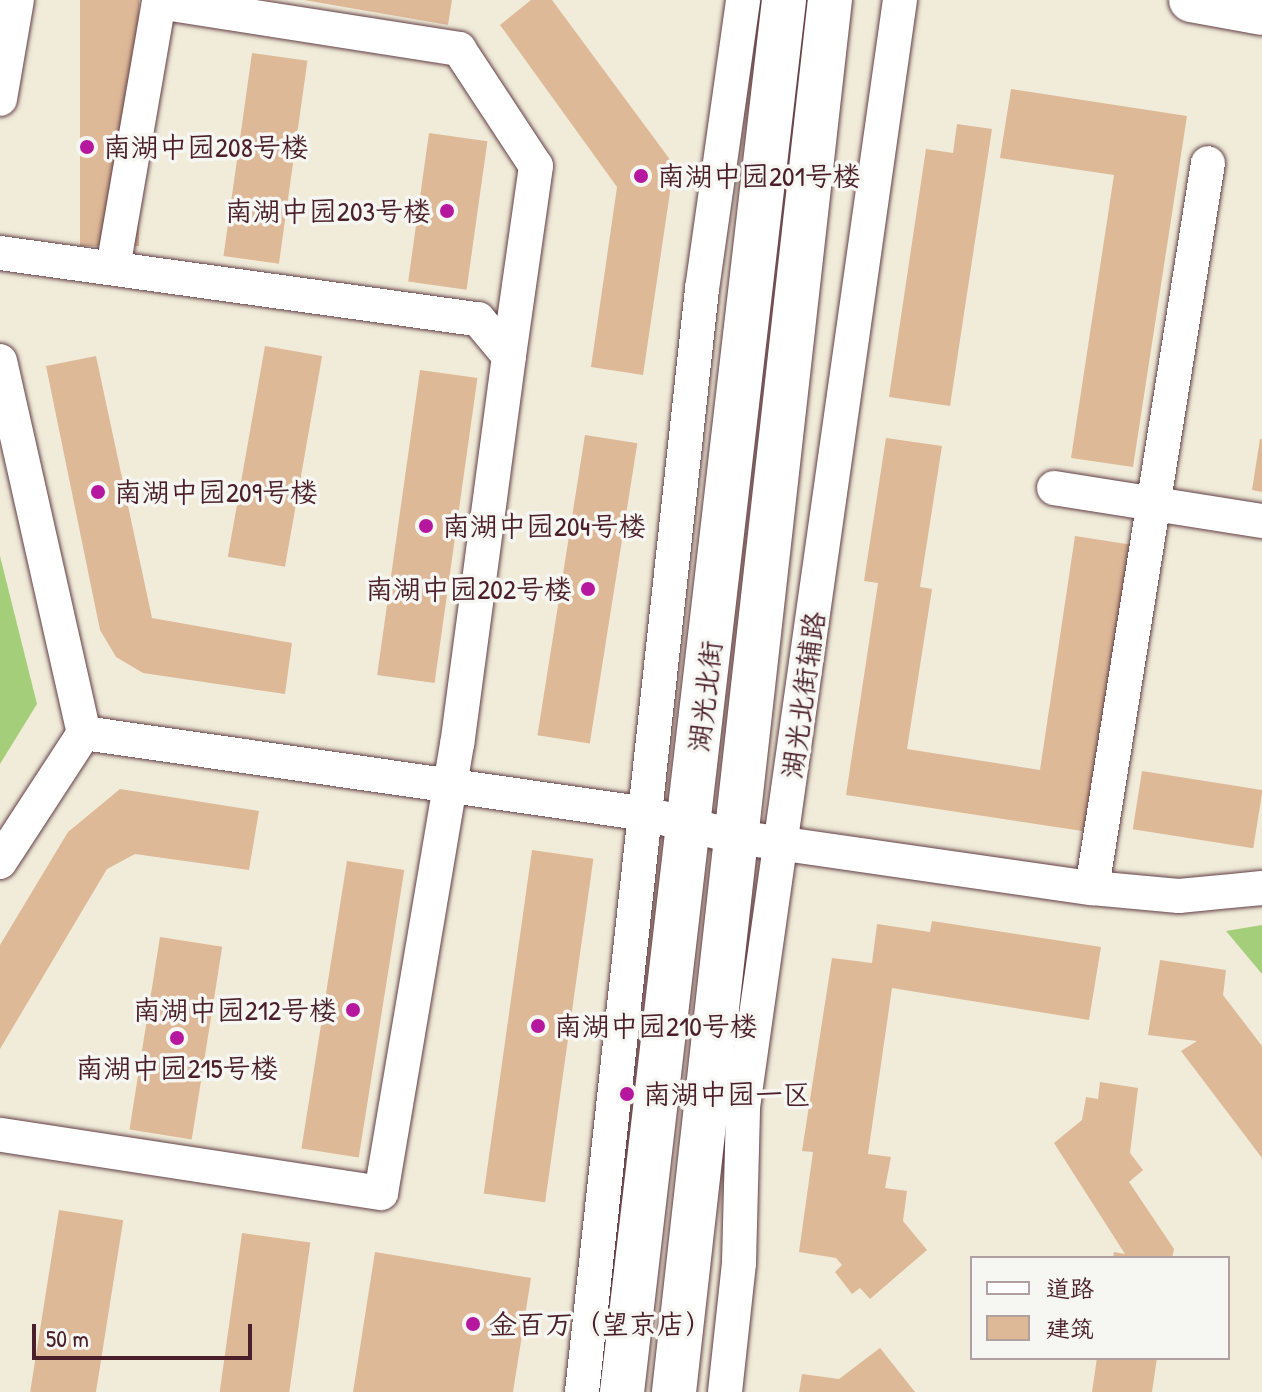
<!DOCTYPE html>
<meta charset="utf-8">
<style>
body{margin:0}
#map{position:relative;width:1262px;height:1392px;overflow:hidden;background:#f0ecd9;font-family:"Patrick Hand","LXGW WenKai TC",sans-serif}
div>[style]{position:absolute}
[style*='--x']{left:calc(var(--x)*1px);top:calc(var(--y)*1px);width:calc(var(--w)*1px);rotate:calc(var(--a)*1deg)}
.green>*{inset:0;background:#a5ce7a}
.building>*{inset:0;background:#ddb998;transform-origin:0 0}
.roads{filter:drop-shadow(0 0 2px #633e45) drop-shadow(0 0 2px #633e45)}
.street>*{height:34px;margin:-17px;padding:0 17px;transform-origin:17px;border-radius:17px;background:#fff}
.secondary>*{height:44px;margin:-22px;padding:0 22px;transform-origin:22px;border-radius:22px;background:#fff}
.primary>*{height:44px;margin:-22px;padding:0 22px;transform-origin:22px;border-radius:22px;background:#fff}
.dots>*{width:22px;height:22px;translate:-50% -50%;box-sizing:border-box;border:4px solid #f6f6f2;border-radius:50%}
span{translate:-50% -50%;white-space:nowrap;text-align:center;line-height:1.15;-webkit-text-stroke:7px #f6f6f2;paint-order:stroke}
.poi-label{font-size:28px;color:#4a1f2b}
.left{translate:0 -50%;text-align:left}
.right{translate:-100% -50%;text-align:right}
.street-label{font-size:28px;color:#4a1f2b}
.legend{position:absolute;left:970px;top:1256px;width:260px;height:104px;box-sizing:border-box;background:#f6f6f2;border:2px solid #b1a0a2;margin:0;padding:10px 14px;list-style:none;font-size:24px;color:#4a1f2b}
.legend li{display:flex;align-items:center;gap:16px;height:40px}
.legend b{width:40px;border:2px solid #b1a0a2}
.scale{position:absolute;left:32px;top:1324px;width:220px;height:36px;box-sizing:border-box;border:4px solid #4a1f2b;border-top:0;padding-left:10px;font-size:24px;line-height:28px;white-space:nowrap;color:#4a1f2b;-webkit-text-stroke:6px #f6f6f2;paint-order:stroke}
</style>
<div id="map">
<div class="green">
<i style="clip-path:polygon(0 556px,37px 704px,0 764px)"></i>
<i style="clip-path:polygon(1262px 925px,1262px 974px,1226px 931px)"></i>
</div>
<div class="building">
<i style="left:80px;top:0;width:59px;height:246px"></i>
<i style="clip-path:polygon(304px 0,452px 0,448px 25px)"></i>
<i style="clip-path:polygon(531px 0,552px 0,674px 165px,643px 375px,591px 367px,617px 187px,500px 25px)"></i>
<i style="left:252px;top:53px;width:56px;height:205px;rotate:8deg"></i>
<i style="clip-path:polygon(1011px 89px,1187px 116px,1133px 467px,1071px 458px,1114px 175px,1000px 158px)"></i>
<i style="clip-path:polygon(957px 124px,992px 129px,950px 406px,889px 397px,926px 149px,953px 153px)"></i>
<i style="left:429px;top:133px;width:59px;height:150px;rotate:8deg"></i>
<i style="left:265px;top:346px;width:58px;height:214px;rotate:10deg"></i>
<i style="clip-path:polygon(96px 356px,152px 618px,292px 643px,285px 694px,143px 673px,116px 657px,100px 630px,46px 366px)"></i>
<i style="left:420px;top:370px;width:58px;height:308px;rotate:8deg"></i>
<i style="left:585px;top:435px;width:53px;height:304px;rotate:9deg"></i>
<i style="clip-path:polygon(886px 438px,942px 446px,920px 587px,932px 589px,907px 749px,1040px 770px,1075px 536px,1133px 545px,1089px 832px,846px 795px,878px 583px,864px 581px)"></i>
<i style="clip-path:polygon(1260px 439px,1262px 439px,1262px 492px,1252px 490px)"></i>
<i style="left:1142px;top:771px;width:122px;height:59px;rotate:9deg"></i>
<i style="clip-path:polygon(120px 789px,259px 811px,249px 870px,135px 854px,107px 869px,0 1049px,0 945px,68px 832px)"></i>
<i style="left:532px;top:850px;width:62px;height:347px;rotate:8deg"></i>
<i style="left:347px;top:861px;width:58px;height:291px;rotate:9deg"></i>
<i style="clip-path:polygon(932px 921px,1101px 947px,1089px 1020px,892px 988px,868px 1154px,891px 1157px,885px 1188px,907px 1191px,903px 1221px,927px 1250px,870px 1299px,860px 1288px,852px 1294px,835px 1272px,842px 1265px,836px 1258px,799px 1252px,813px 1152px,802px 1151px,832px 958px,872px 963px,877px 924px,930px 932px)"></i>
<i style="left:160px;top:937px;width:63px;height:195px;rotate:9deg"></i>
<i style="clip-path:polygon(1160px 960px,1226px 970px,1223px 995px,1262px 1046px,1262px 1158px,1181px 1051px,1197px 1041px,1148px 1035px)"></i>
<i style="clip-path:polygon(1100px 1082px,1138px 1088px,1130px 1153px,1143px 1170px,1129px 1182px,1174px 1249px,1172px 1258px,1113px 1258px,1114px 1252px,1125px 1254px,1054px 1143px,1082px 1120px,1086px 1097px,1098px 1099px)"></i>
<i style="left:59px;top:1210px;width:65px;height:184px;rotate:9deg"></i>
<i style="left:242px;top:1233px;width:69px;height:161px;rotate:8deg"></i>
<i style="clip-path:polygon(375px 1252px,531px 1278px,513px 1392px,353px 1392px)"></i>
<i style="clip-path:polygon(880px 1348px,915px 1392px,799px 1392px,802px 1374px,839px 1379px)"></i>
<i style="clip-path:polygon(1097px 1358px,1157px 1358px,1152px 1392px,1092px 1392px)"></i>
</div>
<div class="roads">
<div class="street">
<i style="--x:0;--y:99;--w:100;--a:-80.3"></i>
<i style="--x:0;--y:253;--w:483;--a:7.9"></i>
<i style="--x:478;--y:319;--w:48;--a:50"></i>
<i style="--x:509;--y:356;--w:391;--a:97.6"></i>
<i style="--x:457;--y:744;--w:455;--a:99.6"></i>
<i style="--x:381;--y:1193;--w:385;--a:-171.3"></i>
<i style="--x:113;--y:268;--w:270;--a:-80.2"></i>
<i style="--x:159;--y:2;--w:304;--a:8.9"></i>
<i style="--x:459;--y:49;--w:140;--a:56.7"></i>
<i style="--x:536;--y:166;--w:192;--a:98.1"></i>
<i style="--x:0;--y:361;--w:381;--a:77.3"></i>
<i style="--x:84;--y:733;--w:154;--a:123.1"></i>
<i style="--x:1054;--y:488;--w:211;--a:9"></i>
<i style="--x:84;--y:733;--w:569;--a:8.19"></i>
<i style="--x:647;--y:814;--w:92;--a:14.5"></i>
<i style="--x:736;--y:837;--w:360;--a:8.2"></i>
<i style="--x:1092;--y:888;--w:87;--a:5.3"></i>
<i style="--x:1179;--y:896;--w:83;--a:-5.5"></i>
<i style="--x:1092;--y:888;--w:734;--a:-80.91"></i>
<i style="--x:582;--y:1392;--w:1110;--a:-83.79"></i>
<i style="--x:702;--y:289;--w:292;--a:-81.9"></i>
<i style="--x:725;--y:1392;--w:130;--a:-83.8"></i>
<i style="--x:739;--y:1263;--w:156;--a:-88.5"></i>
<i style="--x:743;--y:1107;--w:1118;--a:-81.93"></i>
</div>
<div class="secondary">
<i style="--x:622;--y:1392;--w:1401;--a:-83.36"></i>
<i style="--x:674;--y:1392;--w:1401;--a:-83.61"></i>
</div>
<div class="primary">
<i style="--x:1191;--y:0;--w:72;--a:10.4"></i>
</div>
</div>
<div class="dots">
<i style="left:87px;top:147px;background:#b5179e"></i>
<i style="left:641px;top:176px;background:#b5179e"></i>
<i style="left:447px;top:211px;background:#b5179e"></i>
<i style="left:98px;top:492px;background:#b5179e"></i>
<i style="left:426px;top:526px;background:#b5179e"></i>
<i style="left:588px;top:589px;background:#b5179e"></i>
<i style="left:353px;top:1010px;background:#b5179e"></i>
<i style="left:538px;top:1026px;background:#b5179e"></i>
<i style="left:177px;top:1038px;background:#b5179e"></i>
<i style="left:627px;top:1094px;background:#b5179e"></i>
<i style="left:473px;top:1324px;background:#b5179e"></i>
</div>
<div class="poi-label">
<span class="left" style="left:103px;top:147px">南湖中园208号楼</span>
<span class="left" style="left:657px;top:176px">南湖中园201号楼</span>
<span class="right" style="left:431px;top:211px">南湖中园203号楼</span>
<span class="left" style="left:114px;top:492px">南湖中园209号楼</span>
<span class="left" style="left:442px;top:526px">南湖中园204号楼</span>
<span class="right" style="left:572px;top:589px">南湖中园202号楼</span>
<span class="right" style="left:337px;top:1010px">南湖中园212号楼</span>
<span class="left" style="left:554px;top:1026px">南湖中园210号楼</span>
<span style="left:177px;top:1068px">南湖中园215号楼</span>
<span class="left" style="left:643px;top:1094px">南湖中园一区</span>
<span class="left" style="left:489px;top:1324px">金百万（望京店）</span>
</div>
<div class="street-label">
<span style="left:803px;top:695px;rotate:-82deg">湖光北街辅路</span>
<span style="left:705px;top:696px;rotate:-83deg">湖光北街</span>
</div>
<ul class="legend">
<li><b style="height:10px;background:#fff"></b>道路</li>
<li><b style="height:22px;background:#ddb998"></b>建筑</li>
</ul>
<div class="scale">50 m</div>
</div>
